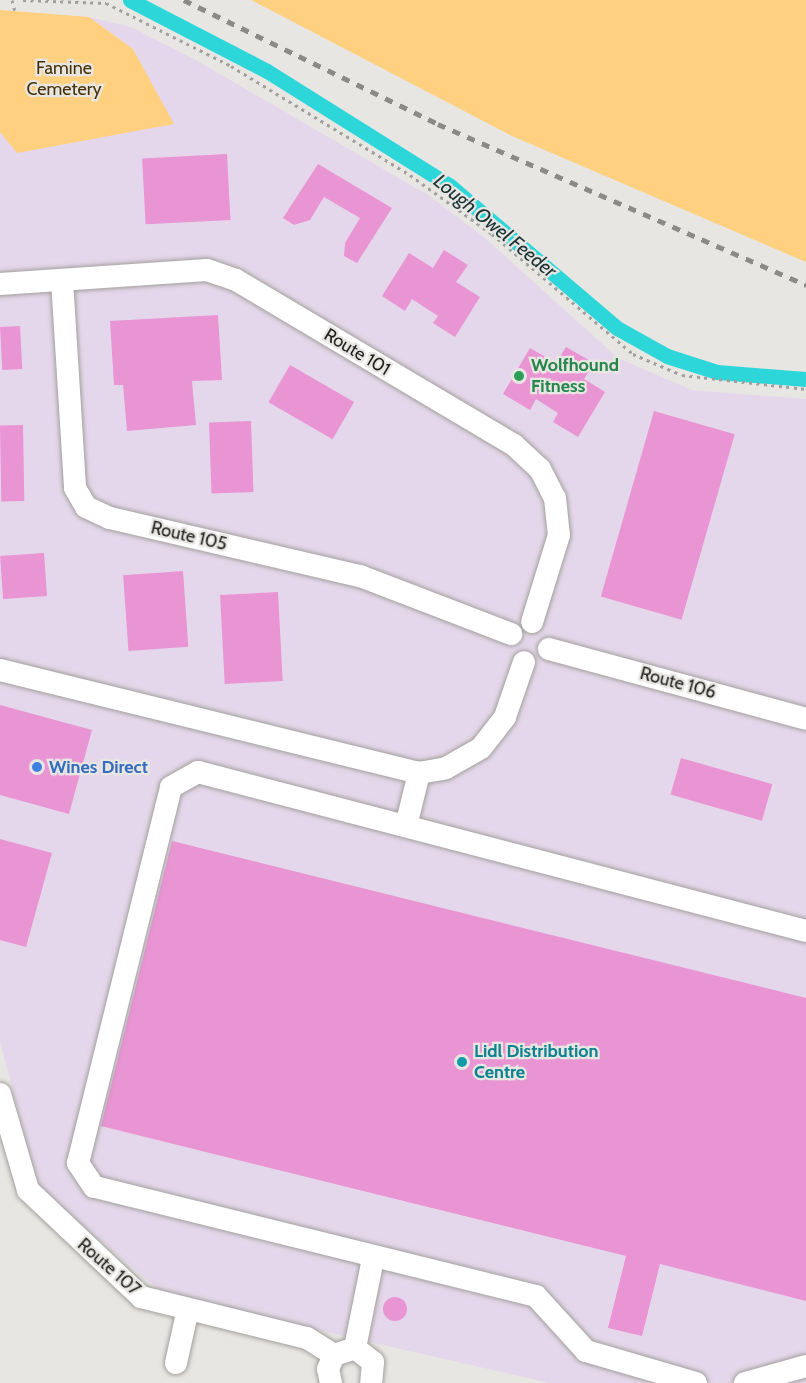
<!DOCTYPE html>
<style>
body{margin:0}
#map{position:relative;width:806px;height:1383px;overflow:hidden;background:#e8e6e3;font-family:Cabin,sans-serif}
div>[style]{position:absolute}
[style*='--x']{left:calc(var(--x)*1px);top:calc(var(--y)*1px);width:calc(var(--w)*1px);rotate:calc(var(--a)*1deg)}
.commercial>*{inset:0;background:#e5d7eb}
.green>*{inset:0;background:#fed080}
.canal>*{height:15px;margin:-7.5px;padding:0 7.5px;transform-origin:7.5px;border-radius:7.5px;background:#2dd6d8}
.building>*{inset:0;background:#e994d3;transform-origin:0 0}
.round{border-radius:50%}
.path>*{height:3px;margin-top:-1.5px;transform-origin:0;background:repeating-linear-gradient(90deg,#a1a09d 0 3px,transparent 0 7.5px)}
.roads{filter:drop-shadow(0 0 2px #a2a09d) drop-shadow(0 0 2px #a2a09d)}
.minor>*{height:22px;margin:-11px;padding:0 11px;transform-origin:11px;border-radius:11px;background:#fff}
.rail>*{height:4.5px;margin-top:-2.25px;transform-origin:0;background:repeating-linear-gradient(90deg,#8b8a88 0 8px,transparent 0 16px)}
.dots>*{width:16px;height:16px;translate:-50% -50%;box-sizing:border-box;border:3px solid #e8e6e3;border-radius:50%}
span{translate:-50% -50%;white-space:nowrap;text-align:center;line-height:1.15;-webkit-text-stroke:4.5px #e8e6e3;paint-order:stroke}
.park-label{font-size:18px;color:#453105}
.street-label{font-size:18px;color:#201f1e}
.leisure-label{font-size:18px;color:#27864d;font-weight:700}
.left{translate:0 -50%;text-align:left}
.shop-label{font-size:18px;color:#366cbe;font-weight:700}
.culture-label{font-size:18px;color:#0d838f;font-weight:700}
.water-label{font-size:20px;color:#1a3333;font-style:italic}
</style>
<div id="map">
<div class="commercial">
<i style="clip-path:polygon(89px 17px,131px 27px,196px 60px,428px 195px,485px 238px,618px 358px,692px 390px,806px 399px,806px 1383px,549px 1383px,165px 1295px,45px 1194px,34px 1172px,0 1041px,0 132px,17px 152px,133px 49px)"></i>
</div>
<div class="green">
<i style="clip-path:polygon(251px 0,806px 0,806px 262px,512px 136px)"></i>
<i style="clip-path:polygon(0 10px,89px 17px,133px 49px,174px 124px,17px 153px,0 132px)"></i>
</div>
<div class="canal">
<i style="--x:130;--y:0;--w:154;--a:27.4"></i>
<i style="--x:267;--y:71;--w:215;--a:32.1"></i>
<i style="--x:449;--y:185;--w:221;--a:40.4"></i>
<i style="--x:617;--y:328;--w:57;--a:29.2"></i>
<i style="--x:667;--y:356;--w:52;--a:17.7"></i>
<i style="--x:717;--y:372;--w:89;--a:4.5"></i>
</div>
<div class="building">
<i style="left:227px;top:154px;width:66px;height:85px;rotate:87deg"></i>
<i style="clip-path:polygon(318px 164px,392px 208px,357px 263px,344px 256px,345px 243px,360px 218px,324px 197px,310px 220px,294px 225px,283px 218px)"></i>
<i style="clip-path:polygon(444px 250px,468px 265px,456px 282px,480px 297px,455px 337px,433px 323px,438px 316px,412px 299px,405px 311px,382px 296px,409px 253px,433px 268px)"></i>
<i style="clip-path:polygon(218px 315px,222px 380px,192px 381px,196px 425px,127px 431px,123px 385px,114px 385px,110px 321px)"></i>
<i style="left:20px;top:326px;width:43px;height:20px;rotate:87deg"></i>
<i style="clip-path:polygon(566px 347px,594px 363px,584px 379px,605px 392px,578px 437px,553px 422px,558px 413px,536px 399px,530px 410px,503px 394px,530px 348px,556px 363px)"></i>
<i style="left:290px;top:365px;width:74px;height:43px;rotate:30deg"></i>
<i style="left:654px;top:411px;width:84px;height:193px;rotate:16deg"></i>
<i style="left:251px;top:421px;width:71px;height:42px;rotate:88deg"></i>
<i style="left:23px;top:425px;width:76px;height:23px;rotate:89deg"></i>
<i style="left:44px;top:553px;width:43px;height:44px;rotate:86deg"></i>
<i style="left:183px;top:571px;width:76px;height:60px;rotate:86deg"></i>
<i style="left:278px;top:592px;width:89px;height:58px;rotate:87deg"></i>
<i style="clip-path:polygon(0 705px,92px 730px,69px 814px,0 795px)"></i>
<i style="left:681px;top:758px;width:95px;height:38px;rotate:16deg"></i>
<i style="clip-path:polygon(0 839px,52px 853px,26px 947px,0 940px)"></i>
<i style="clip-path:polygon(172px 841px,806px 998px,806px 1301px,660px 1264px,642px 1336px,608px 1328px,626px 1256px,101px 1126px)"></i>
<i class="round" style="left:383px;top:1297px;width:24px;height:24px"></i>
</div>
<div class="path">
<i style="--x:12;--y:0;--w:11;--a:75"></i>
<i style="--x:23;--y:0;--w:83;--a:2.1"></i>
<i style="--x:106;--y:3;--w:140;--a:26.7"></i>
<i style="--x:231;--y:66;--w:210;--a:31.3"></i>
<i style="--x:410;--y:175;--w:101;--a:35.7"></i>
<i style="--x:492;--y:234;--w:185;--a:40.4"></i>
<i style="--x:633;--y:354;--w:53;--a:23.2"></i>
<i style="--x:682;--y:375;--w:125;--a:6.4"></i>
</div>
<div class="roads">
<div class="minor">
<i style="--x:62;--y:280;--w:208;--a:86.4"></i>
<i style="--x:75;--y:488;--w:22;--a:60"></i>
<i style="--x:86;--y:507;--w:26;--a:25"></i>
<i style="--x:110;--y:518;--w:257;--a:13.1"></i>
<i style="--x:360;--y:576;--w:162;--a:21"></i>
<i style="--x:0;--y:284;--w:207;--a:-3.9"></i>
<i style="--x:207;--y:270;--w:31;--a:19"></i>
<i style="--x:236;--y:280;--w:323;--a:30.7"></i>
<i style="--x:514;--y:445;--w:35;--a:43"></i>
<i style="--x:540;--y:469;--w:33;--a:63"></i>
<i style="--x:555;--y:498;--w:37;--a:84"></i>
<i style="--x:559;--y:535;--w:91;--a:107.2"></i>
<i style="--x:549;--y:649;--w:266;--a:15.2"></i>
<i style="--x:0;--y:670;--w:431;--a:13.8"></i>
<i style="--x:419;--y:773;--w:27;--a:-10"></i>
<i style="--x:446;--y:768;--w:40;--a:-29.7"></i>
<i style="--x:481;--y:748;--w:39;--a:-52"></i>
<i style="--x:505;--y:717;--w:58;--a:-70.9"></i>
<i style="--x:406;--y:826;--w:55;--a:-76.2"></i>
<i style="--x:0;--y:1094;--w:100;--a:73.7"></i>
<i style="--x:28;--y:1190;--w:156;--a:43.4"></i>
<i style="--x:141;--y:1297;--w:171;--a:13.9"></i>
<i style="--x:307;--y:1338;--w:32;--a:32"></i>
<i style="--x:355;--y:1348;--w:91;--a:-78.6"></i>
<i style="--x:176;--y:1363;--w:55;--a:-77.5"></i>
<i style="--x:331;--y:1383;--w:14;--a:-102"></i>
<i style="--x:328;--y:1369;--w:15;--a:-67"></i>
<i style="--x:334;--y:1355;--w:22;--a:-18"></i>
<i style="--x:355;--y:1348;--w:23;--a:38"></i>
<i style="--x:373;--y:1362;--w:21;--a:95"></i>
<i style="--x:696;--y:1383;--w:115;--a:-163.8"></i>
<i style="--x:586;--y:1351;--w:74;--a:-132.3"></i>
<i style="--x:536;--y:1296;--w:455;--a:-166.1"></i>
<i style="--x:94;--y:1187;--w:29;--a:-124"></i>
<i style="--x:78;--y:1163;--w:387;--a:-76.1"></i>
<i style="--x:171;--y:787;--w:31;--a:-29"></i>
<i style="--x:198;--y:772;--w:628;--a:14.66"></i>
<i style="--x:745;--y:1383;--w:63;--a:-15.6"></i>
</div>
</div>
<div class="rail">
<i style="--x:184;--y:0;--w:283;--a:26"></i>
<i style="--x:438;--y:124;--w:402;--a:23.6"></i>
</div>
<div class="dots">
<i style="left:519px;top:376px;background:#2e9e5b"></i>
<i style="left:37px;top:767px;background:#3f7fe0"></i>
<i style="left:462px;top:1062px;background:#0f9aa8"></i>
</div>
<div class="park-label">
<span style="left:64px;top:79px">Famine<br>Cemetery</span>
</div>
<div class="street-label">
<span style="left:357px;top:352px;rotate:31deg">Route 101</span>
<span style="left:189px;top:536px;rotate:13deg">Route 105</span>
<span style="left:678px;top:683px;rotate:15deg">Route 106</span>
<span style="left:109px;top:1267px;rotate:41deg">Route 107</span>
</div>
<div class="leisure-label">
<span class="left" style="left:531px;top:376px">Wolfhound<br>Fitness</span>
</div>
<div class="shop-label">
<span class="left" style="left:49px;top:767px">Wines Direct</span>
</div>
<div class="culture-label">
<span class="left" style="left:474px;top:1062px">Lidl Distribution<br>Centre</span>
</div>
<div class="water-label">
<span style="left:495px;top:226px;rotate:39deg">Lough Owel Feeder</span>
</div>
</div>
